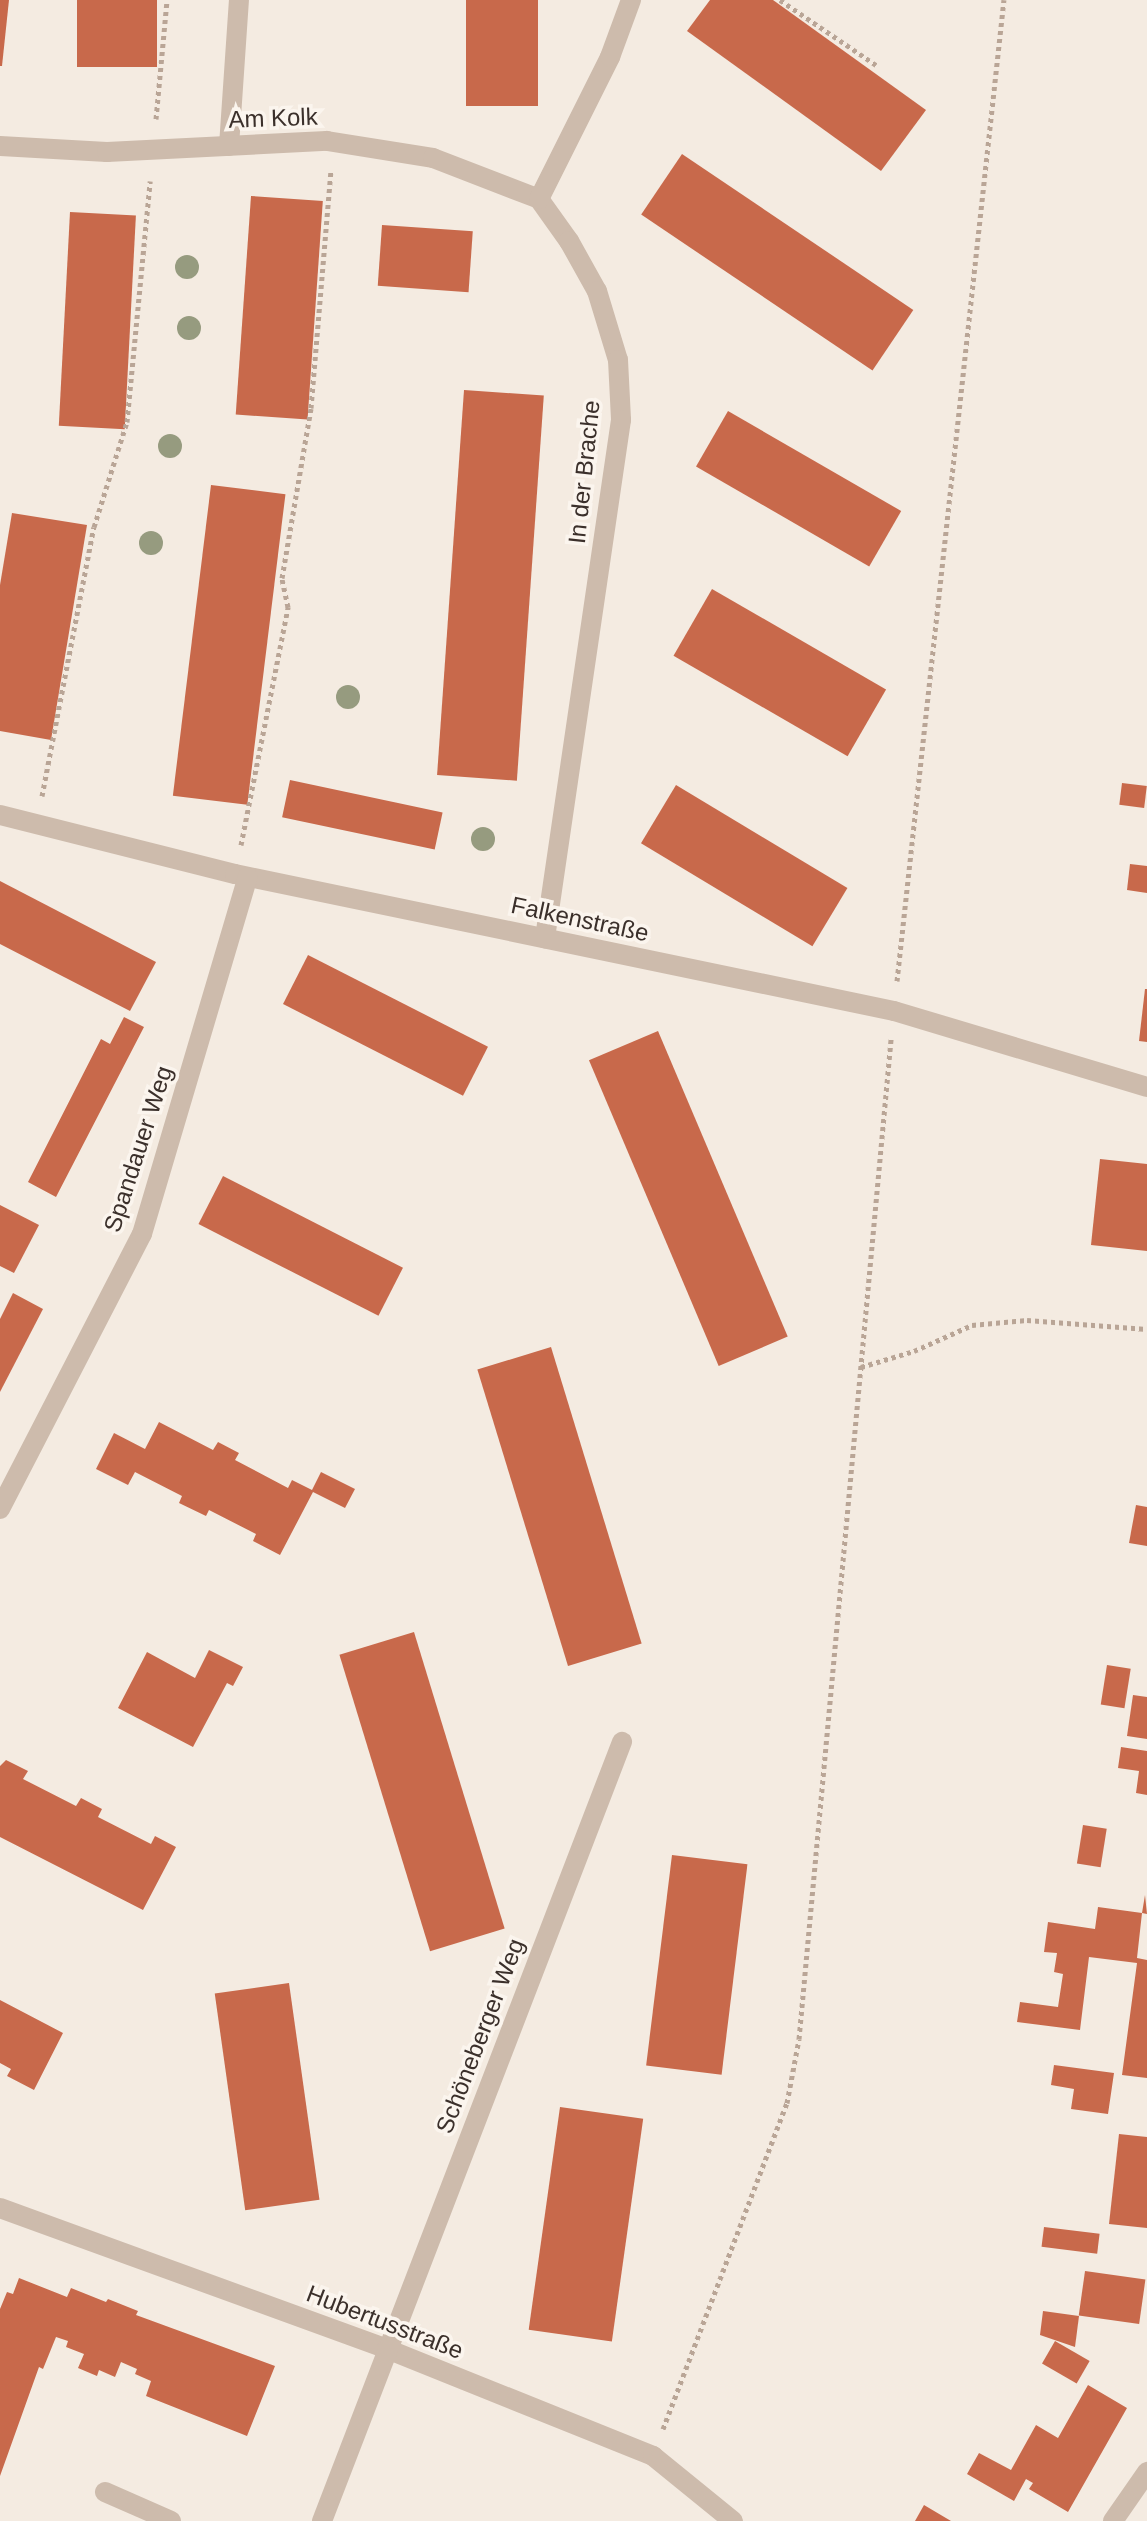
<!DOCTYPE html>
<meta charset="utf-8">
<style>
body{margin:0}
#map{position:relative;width:1147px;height:2521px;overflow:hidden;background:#f4ebe1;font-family:Helvetica,sans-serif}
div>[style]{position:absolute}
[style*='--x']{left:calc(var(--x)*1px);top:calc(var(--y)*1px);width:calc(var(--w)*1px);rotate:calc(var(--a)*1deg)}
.building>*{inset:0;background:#c8694b;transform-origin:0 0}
.path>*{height:5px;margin-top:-2.5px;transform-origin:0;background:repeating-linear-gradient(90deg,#b9a596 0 4px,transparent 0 8px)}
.lane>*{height:20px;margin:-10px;padding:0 10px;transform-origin:10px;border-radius:10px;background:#cdbbac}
.street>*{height:20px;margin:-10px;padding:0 10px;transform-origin:10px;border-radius:10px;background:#cdbbac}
.trees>*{width:24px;height:24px;margin:-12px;border-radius:50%;background:#969b7f}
span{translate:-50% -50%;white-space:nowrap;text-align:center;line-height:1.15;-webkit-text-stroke:7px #fbf5ee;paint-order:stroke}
.street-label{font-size:24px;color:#3b302b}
</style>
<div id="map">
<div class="building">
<i style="clip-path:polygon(0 0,9px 0,2px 66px,0 66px)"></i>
<i style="left:77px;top:0;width:80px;height:67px"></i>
<i style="left:466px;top:0;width:72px;height:106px"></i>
<i style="clip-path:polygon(710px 0,773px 0,926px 110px,881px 171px,687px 31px)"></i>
<i style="left:682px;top:154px;width:279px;height:73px;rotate:34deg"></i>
<i style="left:251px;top:196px;width:72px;height:219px;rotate:4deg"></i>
<i style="left:70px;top:212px;width:66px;height:214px;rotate:3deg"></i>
<i style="left:382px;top:225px;width:91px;height:61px;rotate:4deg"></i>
<i style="left:464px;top:390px;width:80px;height:386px;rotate:4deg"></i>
<i style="left:728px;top:411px;width:200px;height:64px;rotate:30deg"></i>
<i style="left:211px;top:485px;width:75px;height:313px;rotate:7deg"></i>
<i style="clip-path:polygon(12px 513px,87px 525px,51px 740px,0 731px,0 585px)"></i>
<i style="left:712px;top:589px;width:201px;height:77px;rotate:30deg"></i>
<i style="left:290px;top:780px;width:156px;height:38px;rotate:12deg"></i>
<i style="left:1122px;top:783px;width:25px;height:22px;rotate:7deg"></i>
<i style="left:676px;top:785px;width:200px;height:68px;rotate:31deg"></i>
<i style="clip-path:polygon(1130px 864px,1147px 866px,1147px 893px,1127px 890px)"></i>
<i style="clip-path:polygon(0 881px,156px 962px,130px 1011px,0 944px)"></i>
<i style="left:308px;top:955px;width:202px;height:55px;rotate:27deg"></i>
<i style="clip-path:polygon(1145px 989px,1147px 989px,1147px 1042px,1139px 1041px)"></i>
<i style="clip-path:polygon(124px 1017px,144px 1027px,56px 1197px,28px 1182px,101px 1039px,110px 1044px)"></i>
<i style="left:658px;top:1031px;width:332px;height:75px;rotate:67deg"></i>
<i style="clip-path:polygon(1100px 1159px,1147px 1164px,1147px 1251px,1091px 1245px)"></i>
<i style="left:223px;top:1176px;width:202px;height:54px;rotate:27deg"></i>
<i style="clip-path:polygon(0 1205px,39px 1225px,14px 1273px,0 1266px)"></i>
<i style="clip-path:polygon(13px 1293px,43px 1309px,0 1392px,0 1319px)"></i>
<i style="left:551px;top:1347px;width:310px;height:77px;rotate:73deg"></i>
<i style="clip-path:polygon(159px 1422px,213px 1450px,218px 1442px,239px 1453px,235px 1460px,288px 1488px,292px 1480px,312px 1490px,321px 1472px,355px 1489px,345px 1508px,313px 1492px,280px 1555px,253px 1541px,256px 1534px,209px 1510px,206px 1516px,179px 1503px,182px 1496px,135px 1472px,128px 1485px,96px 1469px,114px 1433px,145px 1449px)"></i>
<i style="clip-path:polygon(1136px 1505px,1147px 1507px,1147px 1546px,1129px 1543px)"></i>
<i style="left:414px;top:1632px;width:310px;height:78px;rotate:73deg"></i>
<i style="clip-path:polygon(209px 1650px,243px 1667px,233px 1686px,227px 1683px,193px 1747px,118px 1708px,147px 1652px,195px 1678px)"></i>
<i style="left:1107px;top:1665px;width:24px;height:40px;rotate:9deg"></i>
<i style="clip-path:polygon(1133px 1695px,1147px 1697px,1147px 1739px,1127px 1736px)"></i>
<i style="clip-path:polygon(1121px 1747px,1147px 1751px,1147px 1795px,1136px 1793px,1139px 1771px,1118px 1768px)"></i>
<i style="clip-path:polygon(6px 1760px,28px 1771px,23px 1779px,76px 1806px,81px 1798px,102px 1809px,98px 1817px,151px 1844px,155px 1836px,176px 1847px,143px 1910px,0 1837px,0 1766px)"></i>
<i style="left:1083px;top:1825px;width:24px;height:39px;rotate:9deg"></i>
<i style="left:672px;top:1855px;width:76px;height:212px;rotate:7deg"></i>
<i style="clip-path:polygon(1145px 1895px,1147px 1914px,1142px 1913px,1137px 1958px,1147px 1960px,1147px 2078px,1122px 2075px,1137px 1963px,1089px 1957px,1080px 2030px,1017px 2022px,1020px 2002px,1058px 2007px,1063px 1974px,1054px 1972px,1057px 1953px,1044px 1952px,1048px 1922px,1095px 1929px,1098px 1907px,1142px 1913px)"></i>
<i style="left:289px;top:1983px;width:219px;height:75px;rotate:82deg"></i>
<i style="clip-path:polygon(0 2000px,63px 2033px,34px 2090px,7px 2076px,11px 2069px,0 2063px)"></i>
<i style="clip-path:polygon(1054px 2065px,1114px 2073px,1108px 2114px,1071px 2109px,1074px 2089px,1051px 2085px)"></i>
<i style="left:560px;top:2107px;width:84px;height:225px;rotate:8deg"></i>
<i style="clip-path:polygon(1119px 2134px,1147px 2137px,1147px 2228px,1109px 2224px)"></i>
<i style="left:1044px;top:2227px;width:56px;height:20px;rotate:7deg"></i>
<i style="left:1085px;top:2271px;width:61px;height:45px;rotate:8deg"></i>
<i style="clip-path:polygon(19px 2278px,67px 2297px,71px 2288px,106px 2302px,108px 2299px,138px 2311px,136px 2315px,275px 2366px,247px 2436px,146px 2396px,151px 2381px,135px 2374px,137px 2369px,121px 2362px,115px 2377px,99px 2370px,97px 2376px,78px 2368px,84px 2354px,66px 2347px,68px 2341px,56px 2337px,43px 2369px,39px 2367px,0 2476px,0 2309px,7px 2292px,13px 2294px)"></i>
<i style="clip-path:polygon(1043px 2311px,1079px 2316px,1075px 2347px,1040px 2335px)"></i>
<i style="left:1055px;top:2341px;width:40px;height:26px;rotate:30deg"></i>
<i style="clip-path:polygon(1088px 2385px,1127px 2408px,1068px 2512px,1029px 2489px,1033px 2483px,1026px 2479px,1014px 2501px,967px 2474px,979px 2453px,1011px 2470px,1036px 2425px,1058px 2438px)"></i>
<i style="clip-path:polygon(924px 2505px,951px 2521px,915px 2521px)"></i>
</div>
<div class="path">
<i style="--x:780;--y:0;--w:116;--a:34.1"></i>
<i style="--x:156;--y:119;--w:120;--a:-84.7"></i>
<i style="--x:42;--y:796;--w:274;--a:-79.1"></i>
<i style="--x:94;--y:527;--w:110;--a:-72.6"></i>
<i style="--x:127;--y:422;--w:242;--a:-84.5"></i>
<i style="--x:241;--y:845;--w:243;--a:-78.8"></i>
<i style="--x:288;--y:607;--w:30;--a:-102"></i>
<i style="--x:282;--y:578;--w:172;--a:-80.3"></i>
<i style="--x:311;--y:408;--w:238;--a:-85.2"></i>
<i style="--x:897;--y:981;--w:987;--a:-83.78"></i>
<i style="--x:861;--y:1367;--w:55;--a:-16.8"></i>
<i style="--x:914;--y:1351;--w:64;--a:-24.1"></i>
<i style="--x:972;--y:1325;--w:55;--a:-5.2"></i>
<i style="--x:1027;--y:1320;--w:120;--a:4.3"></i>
<i style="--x:663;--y:2429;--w:349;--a:-69.2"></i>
<i style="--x:787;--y:2103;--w:65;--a:-79.4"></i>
<i style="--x:799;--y:2039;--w:1004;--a:-84.74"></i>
</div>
<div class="lane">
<i style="--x:229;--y:146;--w:146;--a:-86.1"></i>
<i style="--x:105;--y:2492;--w:72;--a:23.7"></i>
</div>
<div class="street">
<i style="--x:0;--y:146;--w:107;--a:3.2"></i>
<i style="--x:107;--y:152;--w:220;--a:-2.9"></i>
<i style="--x:327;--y:141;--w:107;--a:9.1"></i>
<i style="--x:433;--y:158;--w:114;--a:21.1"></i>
<i style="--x:539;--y:199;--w:52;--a:54.5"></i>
<i style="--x:569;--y:241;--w:57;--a:60.8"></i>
<i style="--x:597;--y:291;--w:72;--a:73.1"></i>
<i style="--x:618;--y:360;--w:60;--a:87.1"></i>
<i style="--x:621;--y:420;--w:524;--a:98.35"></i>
<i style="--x:539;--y:199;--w:159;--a:-63.4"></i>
<i style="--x:610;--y:57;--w:61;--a:-69.8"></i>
<i style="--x:0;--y:815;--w:242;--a:14.1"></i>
<i style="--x:235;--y:874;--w:673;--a:11.74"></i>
<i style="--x:894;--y:1011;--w:264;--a:16.7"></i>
<i style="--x:0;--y:1509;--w:309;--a:-62.7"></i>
<i style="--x:142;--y:1234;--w:372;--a:-73.5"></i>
<i style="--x:0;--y:2208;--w:412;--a:20"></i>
<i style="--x:387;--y:2349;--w:287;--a:21.9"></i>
<i style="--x:653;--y:2456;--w:103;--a:39.1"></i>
<i style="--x:322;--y:2521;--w:835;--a:-68.94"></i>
<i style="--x:1113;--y:2521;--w:60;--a:-55.2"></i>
</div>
<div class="trees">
<i style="left:187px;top:267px"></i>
<i style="left:189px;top:328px"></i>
<i style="left:170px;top:446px"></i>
<i style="left:151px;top:543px"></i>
<i style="left:348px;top:697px"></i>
<i style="left:483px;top:839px"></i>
</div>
<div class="street-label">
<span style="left:273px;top:118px;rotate:-2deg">Am Kolk</span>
<span style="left:584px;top:472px;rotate:-84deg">In der Brache</span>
<span style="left:580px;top:919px;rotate:12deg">Falkenstraße</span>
<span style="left:138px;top:1149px;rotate:-72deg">Spandauer Weg</span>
<span style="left:480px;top:2036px;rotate:-69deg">Schöneberger Weg</span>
<span style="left:385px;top:2322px;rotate:21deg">Hubertusstraße</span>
</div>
</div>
